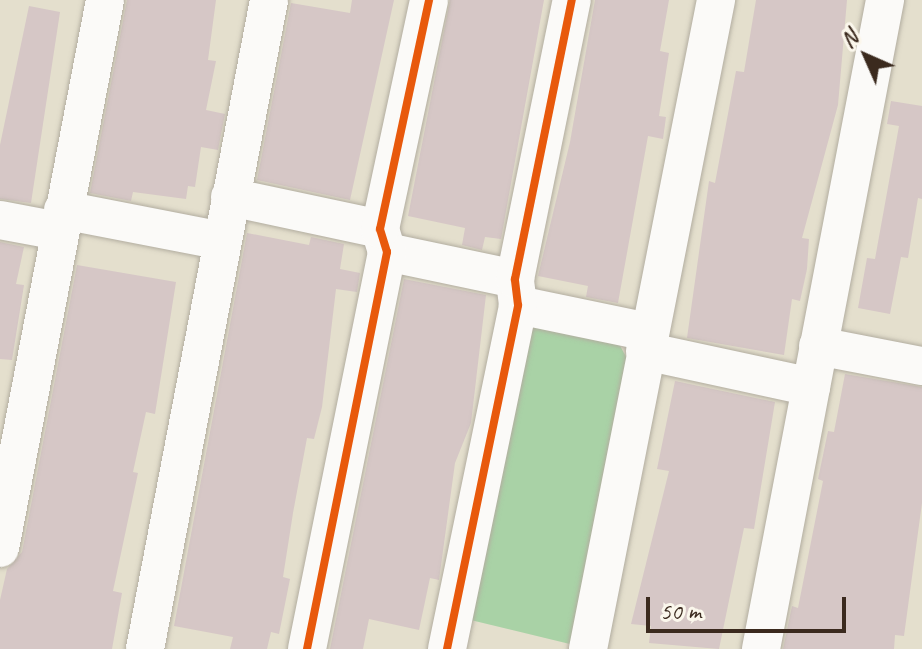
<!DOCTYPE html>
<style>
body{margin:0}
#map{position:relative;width:922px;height:649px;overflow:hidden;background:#e4dfcd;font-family:Caveat,sans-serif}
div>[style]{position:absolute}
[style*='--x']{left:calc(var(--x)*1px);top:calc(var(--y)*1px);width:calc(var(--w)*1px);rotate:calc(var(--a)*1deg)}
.green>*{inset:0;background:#a9d2a6}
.building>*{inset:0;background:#d6c7c6}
.roads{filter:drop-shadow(0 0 2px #b2ada0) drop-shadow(0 0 2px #b2ada0)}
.minor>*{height:38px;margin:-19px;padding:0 19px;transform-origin:19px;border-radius:19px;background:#fbfaf8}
.cycleway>*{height:8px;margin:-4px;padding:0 4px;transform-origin:4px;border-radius:4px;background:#e8590c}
span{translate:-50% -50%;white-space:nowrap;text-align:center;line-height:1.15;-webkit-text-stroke:7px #fbf7ec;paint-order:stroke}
.north{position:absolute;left:826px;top:16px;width:80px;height:80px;-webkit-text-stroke:6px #fbf7ec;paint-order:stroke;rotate:315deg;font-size:22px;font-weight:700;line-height:32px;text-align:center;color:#3b2a1e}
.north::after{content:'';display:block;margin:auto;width:28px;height:36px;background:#3b2a1e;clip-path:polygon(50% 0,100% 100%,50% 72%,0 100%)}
.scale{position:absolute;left:646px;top:597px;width:200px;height:36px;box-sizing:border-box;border:4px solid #3b2a1e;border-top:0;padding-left:10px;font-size:24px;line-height:28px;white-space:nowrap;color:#3b2a1e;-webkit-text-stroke:6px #fbf7ec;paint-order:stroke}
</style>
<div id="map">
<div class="green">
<i style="clip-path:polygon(531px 322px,617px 340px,631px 366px,574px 645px,454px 616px)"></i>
</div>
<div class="building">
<i style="clip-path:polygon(127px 0,216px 0,208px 60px,216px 61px,206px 110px,225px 114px,218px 150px,201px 147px,195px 187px,188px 186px,186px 199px,133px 192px,131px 201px,90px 193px)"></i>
<i style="clip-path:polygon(352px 0,394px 0,350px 200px,257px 180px,291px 3px,350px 13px)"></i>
<i style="clip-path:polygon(450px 0,544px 0,501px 239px,485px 237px,482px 250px,462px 245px,465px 228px,408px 216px)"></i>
<i style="clip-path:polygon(595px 0,669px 0,660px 51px,669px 53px,659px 116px,666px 117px,663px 139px,648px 136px,618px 303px,586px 297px,588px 286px,538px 276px,570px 142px)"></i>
<i style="clip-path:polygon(756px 0,847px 0,838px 105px,802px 238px,809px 239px,807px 269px,800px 301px,792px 299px,784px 355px,687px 338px,709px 181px,715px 183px,736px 71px,744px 72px)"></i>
<i style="clip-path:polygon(29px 6px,60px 12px,31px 203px,0 199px,0 145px)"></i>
<i style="clip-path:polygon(891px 101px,922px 106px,922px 199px,918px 198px,908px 258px,901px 257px,890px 314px,858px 308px,867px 258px,875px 259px,899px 126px,887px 124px)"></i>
<i style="clip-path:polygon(247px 233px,309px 245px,311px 237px,344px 244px,340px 269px,360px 273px,357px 292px,336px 289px,322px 407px,314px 439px,307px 438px,293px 513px,283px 577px,290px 579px,279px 634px,271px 632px,267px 649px,230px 649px,233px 637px,174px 626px)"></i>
<i style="clip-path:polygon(0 242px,24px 247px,16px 284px,24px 285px,12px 360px,0 359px)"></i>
<i style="clip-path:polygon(77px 265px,176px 282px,155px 414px,146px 412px,133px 472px,138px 473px,113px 591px,122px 593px,112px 649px,0 649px,0 600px,7px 569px,22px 552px)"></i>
<i style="clip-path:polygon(404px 279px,486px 295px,471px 423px,455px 463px,439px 580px,430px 578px,419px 630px,369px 619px,363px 649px,330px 649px)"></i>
<i style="clip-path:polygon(845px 374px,922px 387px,922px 503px,904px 636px,895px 635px,894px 649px,783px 649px,792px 606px,798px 608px,823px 481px,818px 479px,828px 431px,834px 432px)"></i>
<i style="clip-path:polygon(675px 381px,775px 402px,754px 529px,744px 528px,719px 649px,649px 643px,651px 626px,631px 624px,669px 471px,657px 469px)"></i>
</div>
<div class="roads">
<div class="minor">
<i style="--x:230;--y:197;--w:153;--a:12"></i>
<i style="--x:63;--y:210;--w:162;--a:11"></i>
<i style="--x:0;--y:220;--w:59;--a:10.7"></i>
<i style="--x:387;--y:252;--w:131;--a:11.9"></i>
<i style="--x:518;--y:305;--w:133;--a:11.7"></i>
<i style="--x:818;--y:346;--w:106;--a:10.9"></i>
<i style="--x:645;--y:351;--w:170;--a:12.2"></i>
<i style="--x:0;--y:548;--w:558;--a:-79.15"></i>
<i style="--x:145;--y:649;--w:661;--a:-79.18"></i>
<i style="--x:307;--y:649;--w:405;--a:-78.6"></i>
<i style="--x:387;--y:252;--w:24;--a:-107"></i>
<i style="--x:380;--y:229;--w:234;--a:-77.9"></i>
<i style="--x:447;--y:649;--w:351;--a:-78.3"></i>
<i style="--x:518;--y:305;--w:26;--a:-97"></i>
<i style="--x:515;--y:279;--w:285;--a:-78.5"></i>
<i style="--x:588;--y:649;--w:662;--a:-78.84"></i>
<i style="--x:761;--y:649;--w:661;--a:-79.18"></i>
</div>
</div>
<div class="cycleway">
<i style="--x:307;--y:649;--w:405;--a:-78.6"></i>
<i style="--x:387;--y:252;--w:24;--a:-107"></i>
<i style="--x:380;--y:229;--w:234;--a:-77.9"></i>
<i style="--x:447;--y:649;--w:351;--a:-78.3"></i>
<i style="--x:518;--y:305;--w:26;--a:-97"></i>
<i style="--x:515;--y:279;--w:285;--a:-78.5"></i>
</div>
<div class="north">N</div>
<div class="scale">50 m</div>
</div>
